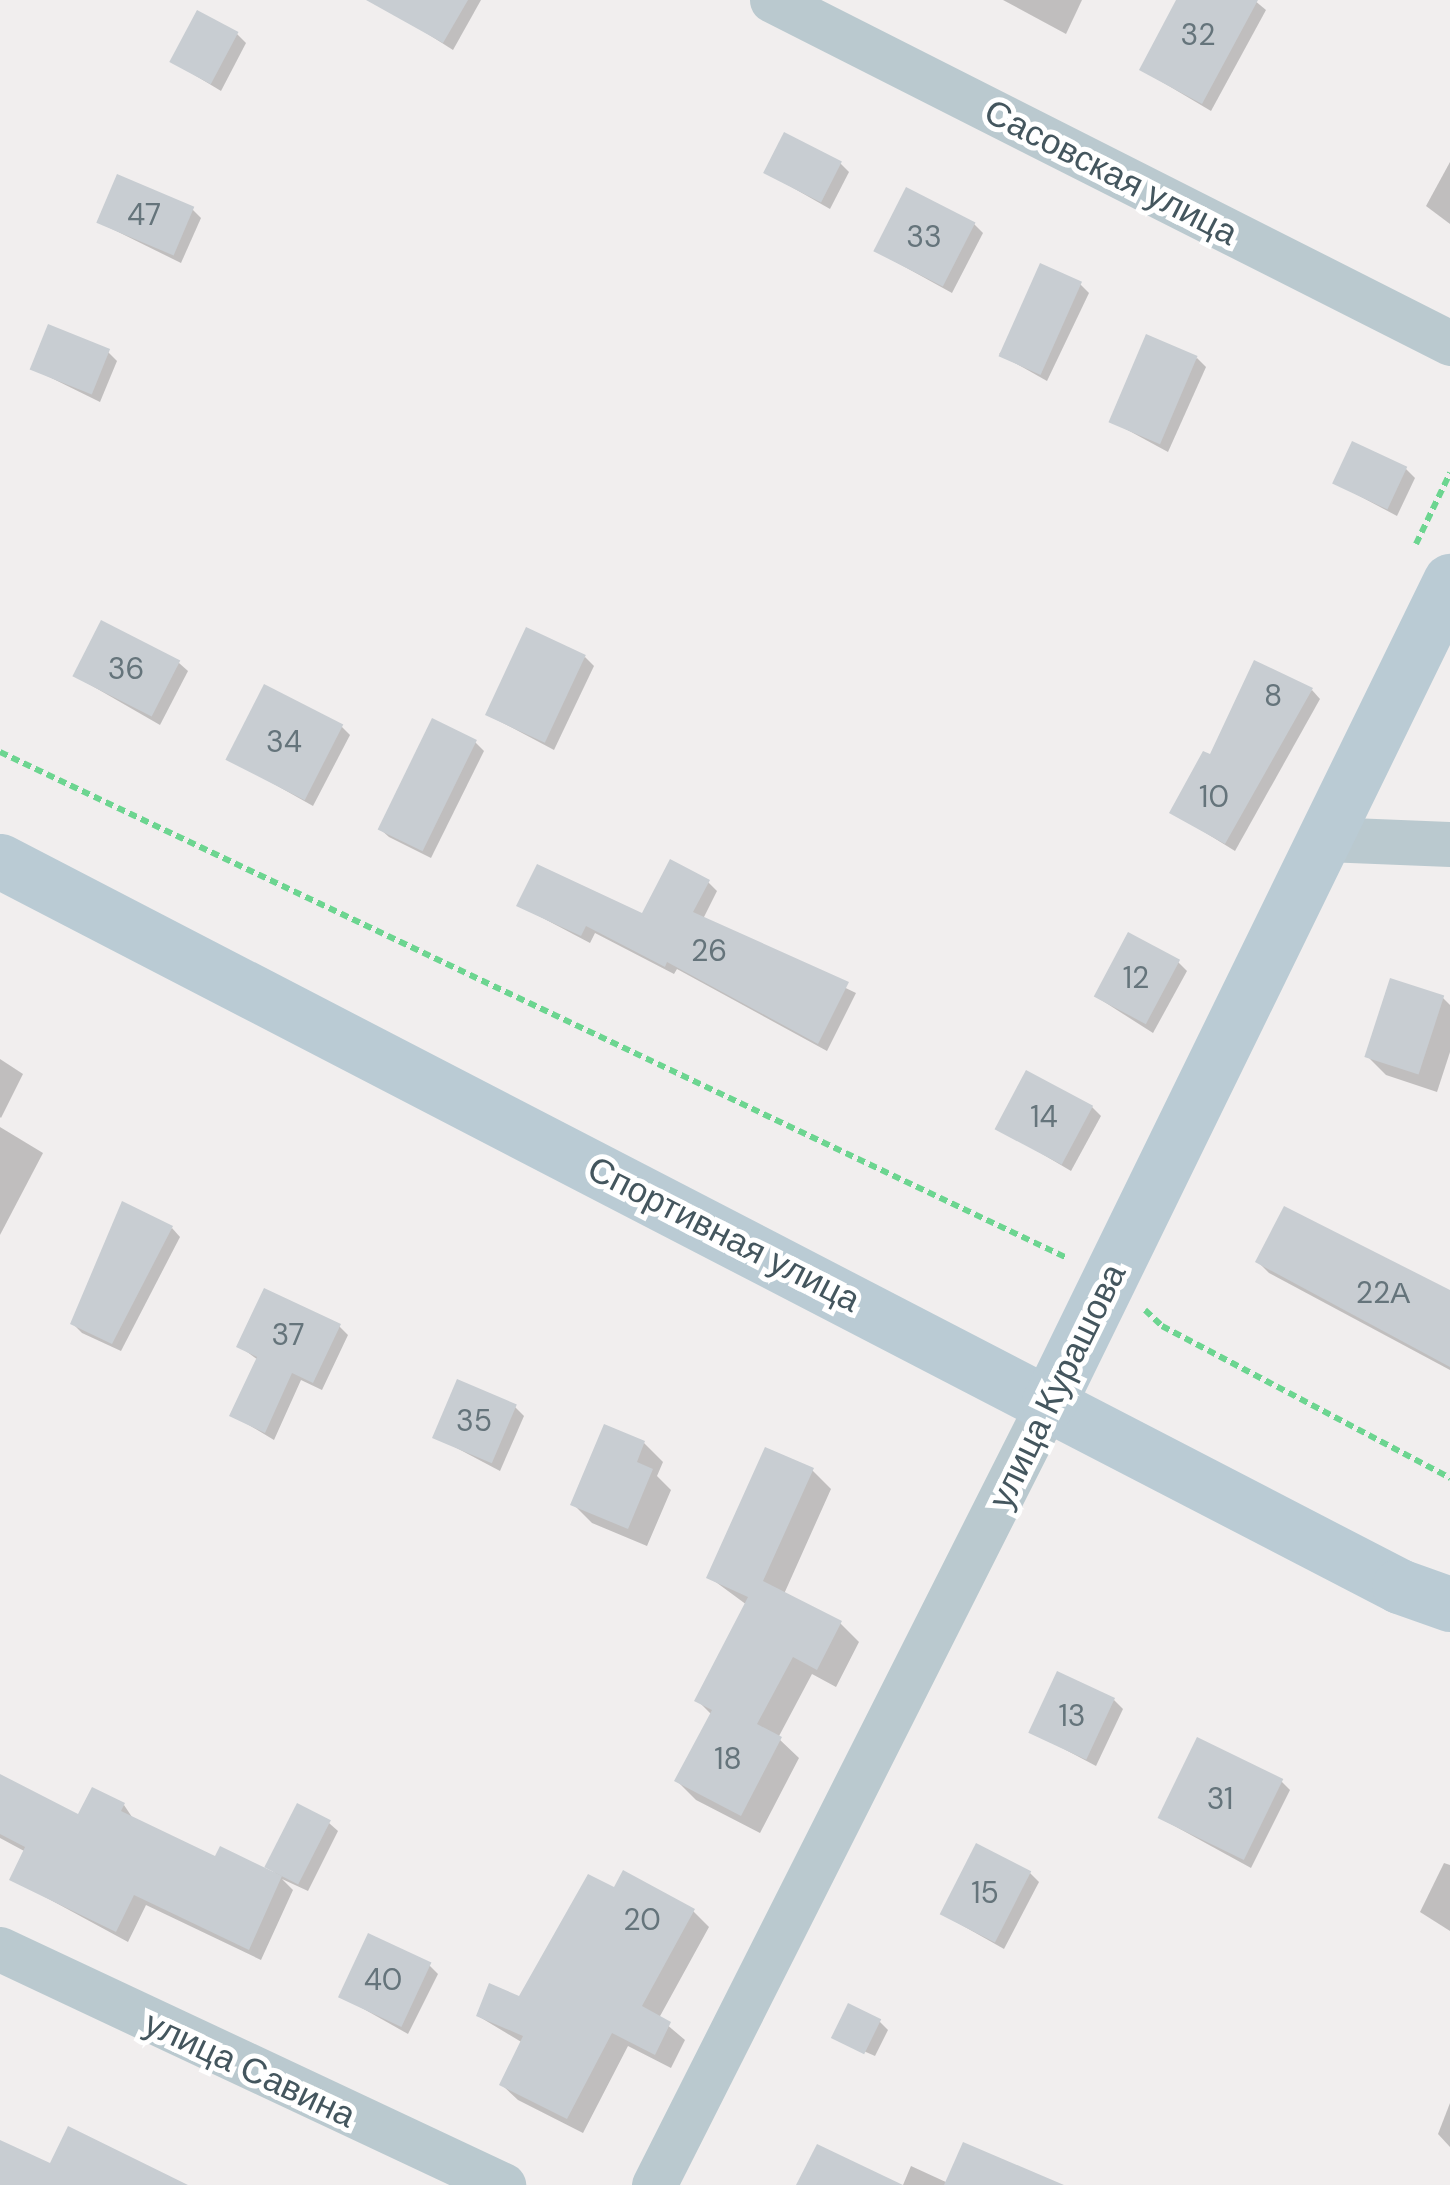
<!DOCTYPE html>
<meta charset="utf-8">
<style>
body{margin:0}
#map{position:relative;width:1450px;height:2185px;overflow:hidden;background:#f1eeee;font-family:"DM Sans",sans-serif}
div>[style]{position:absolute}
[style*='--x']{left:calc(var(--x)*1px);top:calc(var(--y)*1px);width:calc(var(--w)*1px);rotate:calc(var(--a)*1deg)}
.shadow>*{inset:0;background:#0003}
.building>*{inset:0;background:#c8cdd2;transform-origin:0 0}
.path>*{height:6px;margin-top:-3px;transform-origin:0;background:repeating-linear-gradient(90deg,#6cd590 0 8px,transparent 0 13px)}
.street>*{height:45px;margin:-22.5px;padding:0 22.5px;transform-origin:22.5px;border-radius:22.5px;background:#bac9cf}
.secondary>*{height:55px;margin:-27.5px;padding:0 27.5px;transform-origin:27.5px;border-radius:27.5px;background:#bacbd4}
span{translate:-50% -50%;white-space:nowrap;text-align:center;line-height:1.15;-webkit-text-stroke:10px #fff;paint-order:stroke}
.number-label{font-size:30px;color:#65747b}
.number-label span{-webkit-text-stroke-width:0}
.street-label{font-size:35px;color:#44565e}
</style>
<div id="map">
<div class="shadow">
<i style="clip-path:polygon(410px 0,481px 0,453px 50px,401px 17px)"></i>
<i style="clip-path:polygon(1003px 0,1082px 0,1066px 34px)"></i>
<i style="clip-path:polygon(1179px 0,1254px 0,1266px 10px,1211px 111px,1142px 70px)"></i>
<i style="clip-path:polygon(237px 34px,246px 43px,221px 91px,173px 62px)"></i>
<i style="clip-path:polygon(1450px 162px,1450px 224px,1426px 206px)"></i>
<i style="clip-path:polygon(840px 163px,849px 172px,830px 209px,767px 173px)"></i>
<i style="clip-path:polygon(192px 209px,201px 218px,181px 263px,98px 222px)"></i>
<i style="clip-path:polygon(974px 224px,983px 233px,952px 293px,876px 251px)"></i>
<i style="clip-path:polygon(1080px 284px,1089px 293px,1047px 381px,999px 354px)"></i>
<i style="clip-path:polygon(108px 352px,117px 361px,100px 402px,31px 368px)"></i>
<i style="clip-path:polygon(1197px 358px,1206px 367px,1168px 452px,1111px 421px)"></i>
<i style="clip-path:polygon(1406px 469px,1415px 478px,1397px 516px,1335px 483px)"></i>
<i style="clip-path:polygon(585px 657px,594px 666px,554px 750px,488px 715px)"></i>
<i style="clip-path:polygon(179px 663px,188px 671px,160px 725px,75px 676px)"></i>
<i style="clip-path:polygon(1312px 690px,1320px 699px,1235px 851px,1172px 812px,1211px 758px)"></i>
<i style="clip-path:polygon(341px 726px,350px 735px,313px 806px,228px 758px)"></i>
<i style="clip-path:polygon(475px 742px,484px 751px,431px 858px,389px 837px,380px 829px)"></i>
<i style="clip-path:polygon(708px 882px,717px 891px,703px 919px,856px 993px,827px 1051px,677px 969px,674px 974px,595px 933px,590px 943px,520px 906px,643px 916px)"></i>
<i style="clip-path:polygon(1178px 962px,1187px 971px,1153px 1033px,1095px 996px)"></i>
<i style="clip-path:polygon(1443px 998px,1450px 1005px,1450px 1052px,1437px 1092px,1386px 1075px,1367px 1056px)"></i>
<i style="clip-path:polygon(0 1059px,23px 1074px,1px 1118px,0 1117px)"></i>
<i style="clip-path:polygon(1092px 1107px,1101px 1116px,1071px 1171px,998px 1128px)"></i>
<i style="clip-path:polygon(0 1127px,43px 1153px,0 1235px)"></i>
<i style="clip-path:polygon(172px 1228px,180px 1237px,121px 1351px,82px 1333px,73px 1324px)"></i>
<i style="clip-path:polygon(1258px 1262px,1450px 1293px,1450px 1370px,1269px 1273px)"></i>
<i style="clip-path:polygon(339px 1326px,348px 1335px,322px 1390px,301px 1380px,274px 1440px,232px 1415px,258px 1360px,239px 1346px)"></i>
<i style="clip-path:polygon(515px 1407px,524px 1416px,500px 1471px,434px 1436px)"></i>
<i style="clip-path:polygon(644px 1443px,663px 1462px,657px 1476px,671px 1490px,647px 1546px,592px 1523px,573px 1504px)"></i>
<i style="clip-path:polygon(812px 1470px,831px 1489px,784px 1594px,840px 1623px,859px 1642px,836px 1687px,812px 1674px,778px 1738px,799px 1758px,760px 1833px,696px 1800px,677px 1781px,712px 1715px,698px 1701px,747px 1605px,709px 1577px)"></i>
<i style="clip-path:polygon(1114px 1700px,1123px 1709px,1096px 1766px,1032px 1732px)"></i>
<i style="clip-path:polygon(0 1777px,79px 1817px,124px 1805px,134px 1820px,216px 1859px,277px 1875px,268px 1866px,329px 1823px,338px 1831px,308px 1891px,282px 1879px,293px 1890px,261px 1960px,146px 1905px,128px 1942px,12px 1879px,26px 1852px,0 1838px)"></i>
<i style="clip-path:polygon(1281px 1781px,1290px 1790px,1251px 1868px,1160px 1818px)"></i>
<i style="clip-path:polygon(1444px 1863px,1450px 1865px,1450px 1931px,1420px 1912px)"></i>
<i style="clip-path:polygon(1030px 1873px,1039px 1882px,1004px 1949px,942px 1914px)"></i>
<i style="clip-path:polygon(615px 1890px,693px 1911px,709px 1927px,659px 2018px,685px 2040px,671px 2068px,628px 2046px,583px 2133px,518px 2100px,502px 2085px,523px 2043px,478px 2016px,520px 1999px)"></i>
<i style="clip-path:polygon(429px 1965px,438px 1974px,408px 2034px,339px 1995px)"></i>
<i style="clip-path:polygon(879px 2021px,888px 2030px,875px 2056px,834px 2038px)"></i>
<i style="clip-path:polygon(1450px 2103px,1450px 2147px,1438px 2134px)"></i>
<i style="clip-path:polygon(911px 2166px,948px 2183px,1052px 2185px,903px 2185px)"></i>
</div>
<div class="building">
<i style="clip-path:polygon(366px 0,468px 0,443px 43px)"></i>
<i style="clip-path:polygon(1176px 0,1258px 0,1202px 104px,1139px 70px)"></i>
<i style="left:197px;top:10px;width:47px;height:59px;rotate:28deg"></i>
<i style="left:784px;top:132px;width:65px;height:46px;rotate:27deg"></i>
<i style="left:117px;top:174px;width:84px;height:53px;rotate:23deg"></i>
<i style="left:906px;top:187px;width:78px;height:72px;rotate:27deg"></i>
<i style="left:1040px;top:263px;width:46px;height:102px;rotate:24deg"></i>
<i style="left:48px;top:324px;width:67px;height:49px;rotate:22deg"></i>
<i style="left:1146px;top:334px;width:56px;height:96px;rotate:23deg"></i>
<i style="left:1352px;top:441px;width:61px;height:47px;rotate:25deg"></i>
<i style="left:101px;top:620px;width:89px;height:63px;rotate:27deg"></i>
<i style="left:526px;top:627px;width:66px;height:97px;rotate:25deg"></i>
<i style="clip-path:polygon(1254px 660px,1313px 688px,1225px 844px,1169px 813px,1203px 751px,1210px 754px)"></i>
<i style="left:264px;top:684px;width:89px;height:85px;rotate:27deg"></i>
<i style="left:432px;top:718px;width:50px;height:124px;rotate:26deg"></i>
<i style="clip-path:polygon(670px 859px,710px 880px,693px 912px,849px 982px,818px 1044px,667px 962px,665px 967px,586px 926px,581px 936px,516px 906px,537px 864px,642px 913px)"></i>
<i style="left:1128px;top:932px;width:59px;height:73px;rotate:28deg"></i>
<i style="left:1390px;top:978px;width:57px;height:83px;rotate:18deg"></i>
<i style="left:1026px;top:1070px;width:76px;height:67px;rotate:28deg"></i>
<i style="clip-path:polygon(122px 1201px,173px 1226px,112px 1344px,70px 1324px)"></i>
<i style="clip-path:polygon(1284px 1206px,1450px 1290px,1450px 1367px,1255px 1262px)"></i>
<i style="clip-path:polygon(264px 1288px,341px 1324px,313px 1383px,292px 1373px,265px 1433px,229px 1416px,257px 1357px,236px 1347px)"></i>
<i style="left:457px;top:1379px;width:65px;height:64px;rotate:23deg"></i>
<i style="clip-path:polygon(604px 1424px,645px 1441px,637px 1462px,653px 1469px,628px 1529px,570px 1505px)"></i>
<i style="clip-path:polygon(765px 1447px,814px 1468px,763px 1581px,842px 1621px,817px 1670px,793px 1657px,757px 1724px,782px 1737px,741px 1816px,674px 1781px,712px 1710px,694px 1701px,748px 1597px,706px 1578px)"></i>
<i style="left:1057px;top:1671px;width:64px;height:68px;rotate:25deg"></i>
<i style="left:1197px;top:1737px;width:96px;height:90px;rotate:26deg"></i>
<i style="clip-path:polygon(0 1774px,78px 1814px,92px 1787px,125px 1803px,121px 1811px,215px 1856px,220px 1846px,282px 1876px,249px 1950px,134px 1895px,116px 1932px,9px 1880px,25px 1847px,0 1834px)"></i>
<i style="left:297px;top:1803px;width:38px;height:72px;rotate:27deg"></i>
<i style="left:976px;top:1843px;width:62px;height:80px;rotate:27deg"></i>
<i style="clip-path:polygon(623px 1870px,695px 1909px,642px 2006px,671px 2022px,655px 2055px,612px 2033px,567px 2119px,499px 2085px,523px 2036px,476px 2016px,489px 1983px,519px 1996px,588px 1874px,614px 1887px)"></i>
<i style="left:368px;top:1933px;width:70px;height:71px;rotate:25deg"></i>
<i style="left:848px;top:2003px;width:37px;height:39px;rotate:26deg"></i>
<i style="clip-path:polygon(68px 2126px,188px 2185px,0 2185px,0 2140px,50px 2163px)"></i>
<i style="clip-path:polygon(963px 2142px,1064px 2185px,944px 2185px)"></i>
<i style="clip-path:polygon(817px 2144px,903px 2185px,796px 2185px)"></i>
</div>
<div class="path">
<i style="--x:1416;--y:544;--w:79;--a:-64.4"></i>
<i style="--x:0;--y:752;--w:1179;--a:25.37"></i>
<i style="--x:1145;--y:1310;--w:23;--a:43"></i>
<i style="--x:1162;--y:1326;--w:326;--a:27.8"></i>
</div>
<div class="street">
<i style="--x:772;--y:0;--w:760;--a:26.83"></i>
<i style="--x:1326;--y:839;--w:124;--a:2.3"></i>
<i style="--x:0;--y:1949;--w:556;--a:25.14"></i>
<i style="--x:654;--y:2185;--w:877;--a:-63.23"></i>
</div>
<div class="secondary">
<i style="--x:0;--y:861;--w:1576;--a:27.39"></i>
<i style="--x:1399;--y:1586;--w:54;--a:19.4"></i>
<i style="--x:1049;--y:1402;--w:914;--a:-63.97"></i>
</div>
<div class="number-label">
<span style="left:1198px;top:35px">32</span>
<span style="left:144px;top:215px">47</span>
<span style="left:924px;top:237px">33</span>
<span style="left:126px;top:669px">36</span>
<span style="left:1273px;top:696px">8</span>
<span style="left:284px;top:742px">34</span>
<span style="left:1214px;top:797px">10</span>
<span style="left:709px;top:951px">26</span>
<span style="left:1136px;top:978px">12</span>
<span style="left:1044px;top:1117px">14</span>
<span style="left:1383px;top:1293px">22А</span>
<span style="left:288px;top:1335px">37</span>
<span style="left:474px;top:1421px">35</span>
<span style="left:1072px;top:1716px">13</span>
<span style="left:728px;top:1759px">18</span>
<span style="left:1220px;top:1799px">31</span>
<span style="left:985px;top:1893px">15</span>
<span style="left:642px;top:1920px">20</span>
<span style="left:383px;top:1980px">40</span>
</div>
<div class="street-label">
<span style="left:1111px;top:172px;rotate:27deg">Сасовская улица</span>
<span style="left:724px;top:1234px;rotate:27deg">Спортивная улица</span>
<span style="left:1057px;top:1386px;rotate:-64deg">улица Курашова</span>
<span style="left:250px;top:2069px;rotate:25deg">улица Савина</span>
</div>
</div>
